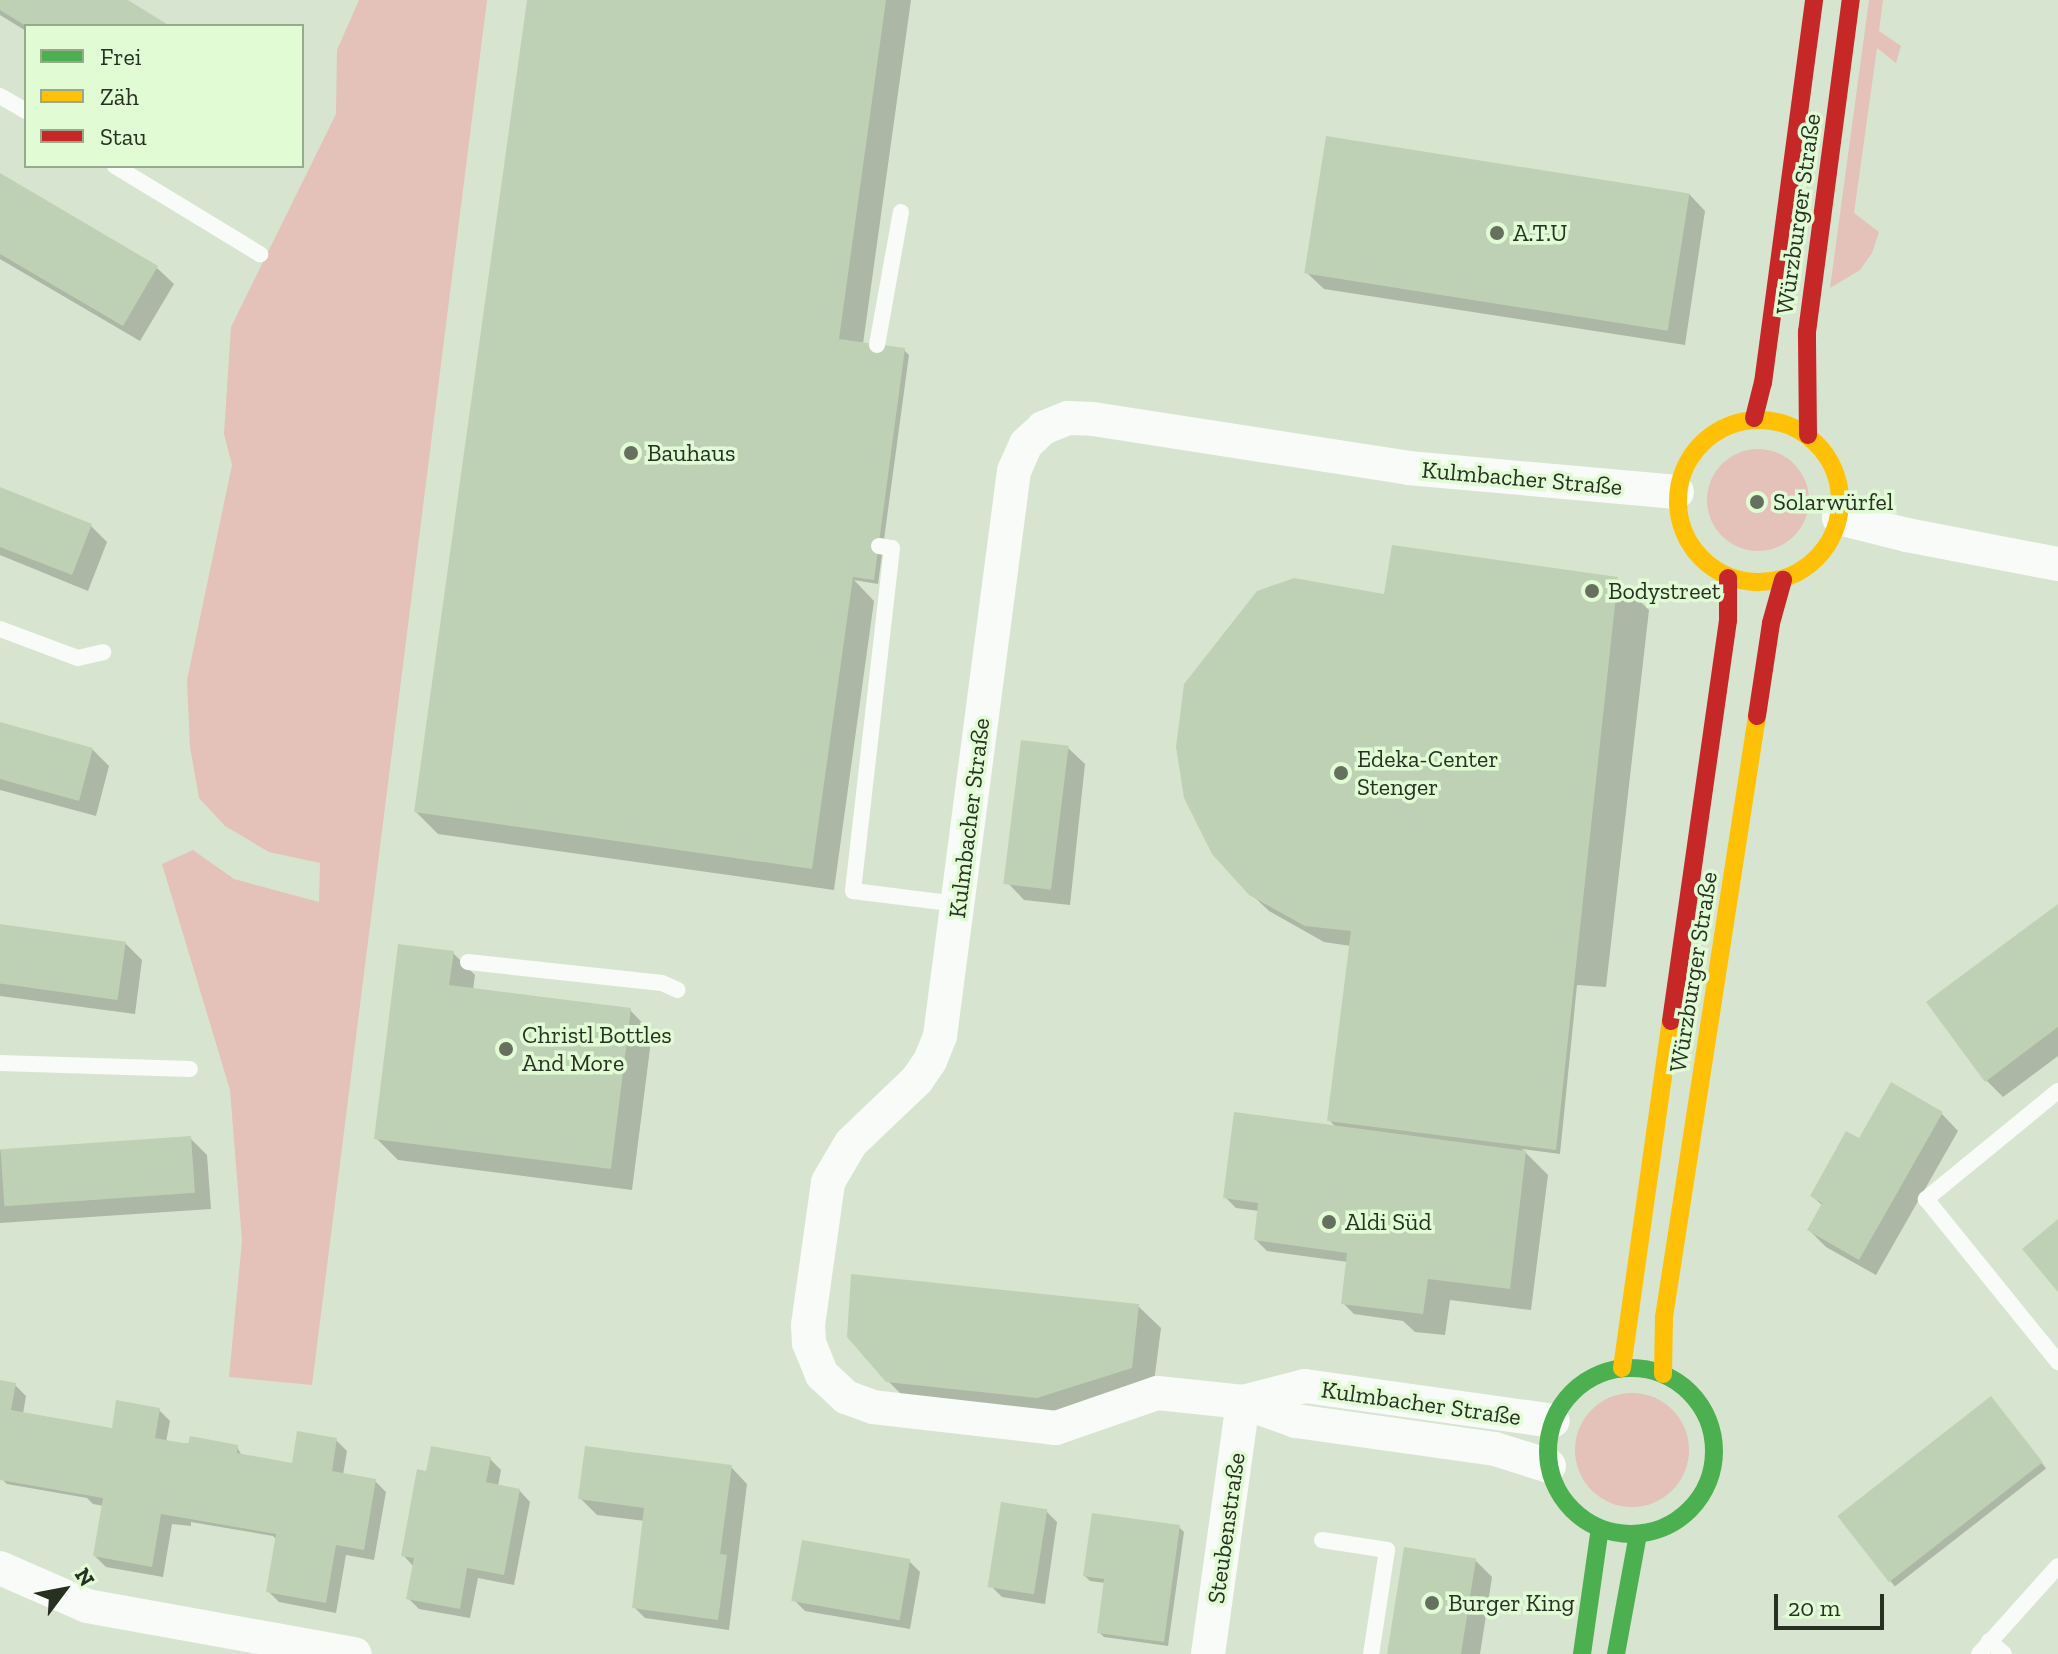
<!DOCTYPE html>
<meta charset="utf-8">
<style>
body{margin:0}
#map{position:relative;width:2058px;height:1654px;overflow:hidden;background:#d7e5d0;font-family:"Zilla Slab",serif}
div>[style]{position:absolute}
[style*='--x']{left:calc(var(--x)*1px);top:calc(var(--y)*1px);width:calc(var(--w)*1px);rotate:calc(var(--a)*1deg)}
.green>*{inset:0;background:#e4c1b9}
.round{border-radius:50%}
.shadow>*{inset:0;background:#0003;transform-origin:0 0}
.building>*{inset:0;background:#bfd1b5;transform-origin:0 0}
.lane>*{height:16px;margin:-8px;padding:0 8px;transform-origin:8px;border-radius:8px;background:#f9fbf8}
.street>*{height:34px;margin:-17px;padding:0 17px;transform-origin:17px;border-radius:17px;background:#f9fbf8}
.fast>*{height:18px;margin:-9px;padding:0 9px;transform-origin:9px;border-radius:9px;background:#4caf50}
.fast>.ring{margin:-9px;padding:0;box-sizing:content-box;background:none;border:18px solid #4caf50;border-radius:50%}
.slow>*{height:18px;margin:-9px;padding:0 9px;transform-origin:9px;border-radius:9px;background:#ffc107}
.slow>.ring{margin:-9px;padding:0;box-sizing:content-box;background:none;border:18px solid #ffc107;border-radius:50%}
.jam>*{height:18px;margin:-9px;padding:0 9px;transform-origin:9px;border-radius:9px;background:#c62828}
.dots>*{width:22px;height:22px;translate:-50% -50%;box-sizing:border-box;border:4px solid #e1fbd5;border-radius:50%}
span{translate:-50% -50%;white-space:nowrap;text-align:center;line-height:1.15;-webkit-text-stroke:7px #e1fbd5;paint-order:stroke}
.street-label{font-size:24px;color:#273122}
.poi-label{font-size:24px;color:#273122}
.left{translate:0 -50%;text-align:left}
.legend{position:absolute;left:24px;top:24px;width:280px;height:144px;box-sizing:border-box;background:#e1fbd5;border:2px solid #97aa8d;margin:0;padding:10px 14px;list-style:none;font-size:24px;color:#273122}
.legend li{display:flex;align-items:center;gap:16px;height:40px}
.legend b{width:40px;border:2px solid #97aa8d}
.north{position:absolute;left:24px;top:1550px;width:80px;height:80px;-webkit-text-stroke:6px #e1fbd5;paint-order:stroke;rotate:58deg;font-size:22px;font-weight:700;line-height:32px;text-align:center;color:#273122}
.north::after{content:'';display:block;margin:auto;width:28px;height:36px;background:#273122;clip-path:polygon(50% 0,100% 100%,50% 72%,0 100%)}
.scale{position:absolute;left:1774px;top:1594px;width:110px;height:36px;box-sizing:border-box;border:4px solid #273122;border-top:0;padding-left:10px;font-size:24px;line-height:28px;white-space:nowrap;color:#273122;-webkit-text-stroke:6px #e1fbd5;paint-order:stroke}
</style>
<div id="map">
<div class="green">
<i style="clip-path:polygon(359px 0,487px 0,312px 1385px,229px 1377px,242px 1241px,230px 1090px,162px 864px,193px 850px,234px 879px,319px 902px,320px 863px,269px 852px,225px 826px,199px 798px,190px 747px,187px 680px,232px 465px,224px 434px,231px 327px,336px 114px,337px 50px)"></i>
<i style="clip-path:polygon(1869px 0,1883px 0,1879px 31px,1901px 46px,1896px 63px,1877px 48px,1854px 213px,1879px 232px,1872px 253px,1860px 270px,1830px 288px)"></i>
<i class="round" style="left:1707px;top:449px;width:102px;height:102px"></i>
<i class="round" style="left:1575px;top:1393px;width:114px;height:114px"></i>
</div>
<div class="shadow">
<i style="clip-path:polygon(0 0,125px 0,167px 26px,26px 26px,26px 31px,0 15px)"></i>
<i style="clip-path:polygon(529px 0,911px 0,863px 344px,904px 350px,909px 355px,878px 584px,854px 580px,874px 601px,834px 890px,438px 834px,416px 812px)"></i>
<i style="clip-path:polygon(0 175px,157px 268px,174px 284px,140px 341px,0 259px)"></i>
<i style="clip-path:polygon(1689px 194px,1705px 211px,1685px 345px,1324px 289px,1307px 273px)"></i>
<i style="clip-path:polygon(0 489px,91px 526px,107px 542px,88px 591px,0 555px)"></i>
<i style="clip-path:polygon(1617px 579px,1649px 610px,1606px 987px,1577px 985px,1560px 1154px,1522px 1149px,1548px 1175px,1531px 1310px,1450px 1300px,1445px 1335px,1415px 1332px,1403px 1321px,1354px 1314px,1343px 1303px,1348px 1262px,1267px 1251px,1256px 1240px,1259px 1211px,1236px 1208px,1225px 1197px,1337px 1128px,1329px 1120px,1351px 946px,1324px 942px,1269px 911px,1251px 894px,1386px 596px)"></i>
<i style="clip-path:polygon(0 724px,92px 749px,109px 766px,96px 816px,0 790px)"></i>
<i style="clip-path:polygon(1068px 748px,1085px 764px,1070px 905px,1024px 900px,1008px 883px)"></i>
<i style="clip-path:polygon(2058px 906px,2058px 1056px,2003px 1097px,1986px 1080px)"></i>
<i style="clip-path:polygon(0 926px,125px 943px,142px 960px,135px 1014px,0 996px)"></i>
<i style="clip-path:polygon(453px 953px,475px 975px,473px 990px,630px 1010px,652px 1033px,632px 1190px,398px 1160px,376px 1138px)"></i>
<i style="clip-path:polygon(1942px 1114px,1958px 1131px,1876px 1275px,1826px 1247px,1809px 1230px,1823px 1206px,1812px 1196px,1859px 1141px)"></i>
<i style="clip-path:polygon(190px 1138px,207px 1155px,211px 1209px,0 1223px,0 1150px)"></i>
<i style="clip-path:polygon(1138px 1306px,1161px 1328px,1153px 1390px,1060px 1420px,910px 1403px,887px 1380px)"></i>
<i style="clip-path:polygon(0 1382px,15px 1385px,26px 1396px,23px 1414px,113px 1430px,159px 1410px,170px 1421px,166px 1442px,237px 1447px,242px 1456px,293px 1465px,336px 1440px,347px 1451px,343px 1475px,375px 1481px,386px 1492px,374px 1560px,346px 1555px,336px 1613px,279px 1602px,268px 1591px,277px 1540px,273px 1536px,191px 1522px,191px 1526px,172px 1524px,163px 1577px,106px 1567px,95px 1556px,104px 1506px,93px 1504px,87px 1498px,7px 1484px,2px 1479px)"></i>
<i style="left:1995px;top:1403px;width:83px;height:192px;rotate:52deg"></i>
<i style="clip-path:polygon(490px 1459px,501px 1470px,498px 1486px,519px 1490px,530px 1502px,514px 1585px,478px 1578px,470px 1618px,419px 1609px,408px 1598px,414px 1567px,403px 1555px,427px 1473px)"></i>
<i style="clip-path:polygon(731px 1467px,747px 1484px,729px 1630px,645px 1618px,634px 1607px,645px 1521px,597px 1515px,580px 1498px)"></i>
<i style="clip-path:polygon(1046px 1511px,1057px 1522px,1045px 1604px,1002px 1597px,991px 1586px)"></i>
<i style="clip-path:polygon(1179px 1527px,1184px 1532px,1168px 1646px,1104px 1637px,1099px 1632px,1105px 1583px,1090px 1581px,1085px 1576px)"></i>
<i style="clip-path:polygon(1475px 1560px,1492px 1577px,1480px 1654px,1390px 1654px)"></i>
<i style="clip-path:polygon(909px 1561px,920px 1572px,910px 1629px,805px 1611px,794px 1600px)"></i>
</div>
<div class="building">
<i style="clip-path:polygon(0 0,128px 0,170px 26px,26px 26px,0 10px)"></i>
<i style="clip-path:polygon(527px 0,886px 0,839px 339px,905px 348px,874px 580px,853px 577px,812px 869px,414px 812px)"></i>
<i style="left:1326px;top:136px;width:368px;height:139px;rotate:9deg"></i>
<i style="clip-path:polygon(0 173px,158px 266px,123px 326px,0 254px)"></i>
<i style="clip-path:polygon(0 487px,92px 524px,72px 575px,0 547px)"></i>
<i style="clip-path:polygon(1392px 545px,1618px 577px,1556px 1150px,1327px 1121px,1351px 931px,1305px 926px,1249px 895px,1212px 854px,1184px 798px,1176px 747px,1184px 684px,1257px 591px,1294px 578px,1384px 594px)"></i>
<i style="clip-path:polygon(0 722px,93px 748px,79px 801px,0 779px)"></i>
<i style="left:1021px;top:740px;width:48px;height:145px;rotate:7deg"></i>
<i style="clip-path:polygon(2058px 904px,2058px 1027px,1985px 1082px,1926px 1002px)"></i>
<i style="left:0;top:924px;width:127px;height:59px;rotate:8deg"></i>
<i style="clip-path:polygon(398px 944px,454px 951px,449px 985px,631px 1008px,611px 1169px,374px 1139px)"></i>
<i style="clip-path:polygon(1891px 1082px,1943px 1112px,1859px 1260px,1807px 1230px,1822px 1203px,1810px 1196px,1846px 1131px,1859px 1138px)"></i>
<i style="clip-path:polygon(1234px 1112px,1526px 1151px,1510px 1289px,1428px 1279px,1423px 1314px,1341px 1304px,1347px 1253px,1254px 1240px,1258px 1203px,1223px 1198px)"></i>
<i style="left:191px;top:1136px;width:57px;height:191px;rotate:86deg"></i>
<i style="clip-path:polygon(2058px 1219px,2058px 1292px,2022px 1249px)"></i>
<i style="clip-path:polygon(851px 1274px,1139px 1304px,1132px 1368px,1037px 1398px,886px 1382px,847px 1337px)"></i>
<i style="clip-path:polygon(0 1380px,16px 1383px,11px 1410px,112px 1428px,116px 1400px,160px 1408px,155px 1438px,188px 1444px,190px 1436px,238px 1445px,237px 1453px,292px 1463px,297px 1431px,337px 1438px,332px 1471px,376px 1479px,364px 1550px,336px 1545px,326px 1603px,266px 1592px,276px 1534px,161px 1514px,152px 1567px,93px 1556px,103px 1498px,0 1480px)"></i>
<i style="left:1991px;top:1396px;width:84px;height:195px;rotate:52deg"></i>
<i style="clip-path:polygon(431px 1446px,491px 1457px,486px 1482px,520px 1489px,504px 1575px,467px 1568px,460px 1609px,406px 1599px,414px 1558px,401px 1556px,417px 1469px,426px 1471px)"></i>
<i style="clip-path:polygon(585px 1446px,732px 1465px,720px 1554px,727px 1555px,718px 1620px,632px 1608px,644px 1508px,578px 1499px)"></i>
<i style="left:1001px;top:1502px;width:47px;height:86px;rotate:9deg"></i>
<i style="clip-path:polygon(1092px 1513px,1180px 1525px,1164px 1642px,1097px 1633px,1104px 1579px,1083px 1576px)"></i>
<i style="left:802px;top:1540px;width:110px;height:62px;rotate:10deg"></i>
<i style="left:1404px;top:1547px;width:73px;height:108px;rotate:9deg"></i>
</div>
<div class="lane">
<i style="--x:0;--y:96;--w:30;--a:30"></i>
<i style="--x:115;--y:166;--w:170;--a:31.3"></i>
<i style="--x:877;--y:345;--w:135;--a:-79.8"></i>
<i style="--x:879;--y:546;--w:13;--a:9"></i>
<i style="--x:892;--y:548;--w:345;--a:96.5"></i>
<i style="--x:853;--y:891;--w:106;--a:7.1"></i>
<i style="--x:0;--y:629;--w:83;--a:20.4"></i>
<i style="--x:78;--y:658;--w:26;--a:-13"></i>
<i style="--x:468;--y:962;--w:195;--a:6.2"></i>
<i style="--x:662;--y:983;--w:17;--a:24"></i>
<i style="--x:0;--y:1063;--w:190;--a:1.8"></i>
<i style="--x:2058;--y:1091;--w:171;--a:140.7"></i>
<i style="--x:1926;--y:1199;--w:210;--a:51"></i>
<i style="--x:1322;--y:1540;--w:66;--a:8.7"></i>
<i style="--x:1387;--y:1550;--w:105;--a:98.7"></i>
<i style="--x:1989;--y:1641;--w:20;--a:41"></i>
<i style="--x:1979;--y:1654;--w:118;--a:-48.1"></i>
</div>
<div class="street">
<i style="--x:1839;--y:518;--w:70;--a:14"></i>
<i style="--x:1907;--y:535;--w:154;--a:10.9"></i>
<i style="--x:1243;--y:1402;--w:64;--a:-14.5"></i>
<i style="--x:1305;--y:1386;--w:250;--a:8"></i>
<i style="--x:1549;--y:1466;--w:57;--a:-162.5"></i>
<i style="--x:1495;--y:1449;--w:201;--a:-172"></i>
<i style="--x:1296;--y:1421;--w:56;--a:-160.3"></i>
<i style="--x:1243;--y:1402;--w:86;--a:-174"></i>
<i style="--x:1157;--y:1393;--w:107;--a:160.9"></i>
<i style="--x:1056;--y:1428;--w:184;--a:-173.5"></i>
<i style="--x:873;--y:1407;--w:29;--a:-160"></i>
<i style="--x:846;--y:1397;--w:33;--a:-137"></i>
<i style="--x:822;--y:1375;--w:35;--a:-112"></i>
<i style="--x:809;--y:1343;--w:18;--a:-93"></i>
<i style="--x:808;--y:1325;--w:144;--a:-82"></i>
<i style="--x:828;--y:1182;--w:45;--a:-59.5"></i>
<i style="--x:851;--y:1143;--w:91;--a:-43.7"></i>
<i style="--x:917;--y:1080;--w:23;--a:-56"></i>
<i style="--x:930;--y:1061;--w:27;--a:-68"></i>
<i style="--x:940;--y:1036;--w:570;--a:-82.54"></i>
<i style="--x:1014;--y:471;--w:30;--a:-66"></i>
<i style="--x:1026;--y:444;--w:23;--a:-43"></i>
<i style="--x:1043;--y:428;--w:27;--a:-22"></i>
<i style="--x:1068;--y:418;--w:25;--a:2"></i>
<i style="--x:1093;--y:419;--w:319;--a:8.8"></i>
<i style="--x:1408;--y:468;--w:270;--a:5.1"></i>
<i style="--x:0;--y:1568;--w:95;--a:23.6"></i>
<i style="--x:87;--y:1606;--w:272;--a:10.2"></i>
<i style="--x:1208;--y:1654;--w:254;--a:-82.1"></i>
</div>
<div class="fast">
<i class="ring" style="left:1548px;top:1368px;width:148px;height:148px"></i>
<i style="--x:1582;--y:1654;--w:127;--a:-81.9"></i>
<i style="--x:1616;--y:1654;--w:122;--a:-79.6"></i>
</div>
<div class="slow">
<i class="ring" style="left:1678px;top:420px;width:144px;height:144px"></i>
<i style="--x:1622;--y:1368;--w:350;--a:-82"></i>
<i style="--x:1663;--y:1374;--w:57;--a:-89"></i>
<i style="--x:1664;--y:1317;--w:608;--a:-81.2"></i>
</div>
<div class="jam">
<i style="--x:1754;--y:418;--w:36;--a:-76"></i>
<i style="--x:1763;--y:383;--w:386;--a:-82.4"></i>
<i style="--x:1808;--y:435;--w:103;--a:-90.6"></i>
<i style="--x:1807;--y:332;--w:335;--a:-82.5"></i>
<i style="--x:1757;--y:716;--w:94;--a:-81.4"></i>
<i style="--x:1771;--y:623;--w:45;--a:-74.4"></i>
<i style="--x:1671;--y:1021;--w:405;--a:-81.9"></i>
<i style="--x:1728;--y:620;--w:42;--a:-90"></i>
</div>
<div class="dots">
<i style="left:1497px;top:233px;background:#65705f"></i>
<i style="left:631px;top:453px;background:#65705f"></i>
<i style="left:1757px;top:502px;background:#65705f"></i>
<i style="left:1592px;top:591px;background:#65705f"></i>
<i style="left:1341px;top:773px;background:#65705f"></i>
<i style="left:506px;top:1049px;background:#65705f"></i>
<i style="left:1329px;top:1222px;background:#65705f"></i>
<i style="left:1432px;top:1603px;background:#65705f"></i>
</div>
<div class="street-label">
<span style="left:1798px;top:214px;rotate:-82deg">Würzburger Straße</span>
<span style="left:1522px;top:478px;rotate:5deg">Kulmbacher Straße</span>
<span style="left:969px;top:818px;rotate:-83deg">Kulmbacher Straße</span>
<span style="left:1693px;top:972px;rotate:-81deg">Würzburger Straße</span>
<span style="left:1421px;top:1403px;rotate:8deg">Kulmbacher Straße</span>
<span style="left:1226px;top:1528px;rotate:-82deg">Steubenstraße</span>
</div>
<div class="poi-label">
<span class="left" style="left:1513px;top:233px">A.T.U</span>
<span class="left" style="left:647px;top:453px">Bauhaus</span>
<span class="left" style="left:1773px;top:502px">Solarwürfel</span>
<span class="left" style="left:1608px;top:591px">Bodystreet</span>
<span class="left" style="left:1357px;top:773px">Edeka-Center<br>Stenger</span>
<span class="left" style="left:522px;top:1049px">Christl Bottles<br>And More</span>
<span class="left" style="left:1345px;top:1222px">Aldi Süd</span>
<span class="left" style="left:1448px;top:1603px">Burger King</span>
</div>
<ul class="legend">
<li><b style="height:10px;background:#4caf50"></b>Frei</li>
<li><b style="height:10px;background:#ffc107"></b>Zäh</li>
<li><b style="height:10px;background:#c62828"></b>Stau</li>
</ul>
<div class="north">N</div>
<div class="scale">20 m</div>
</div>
